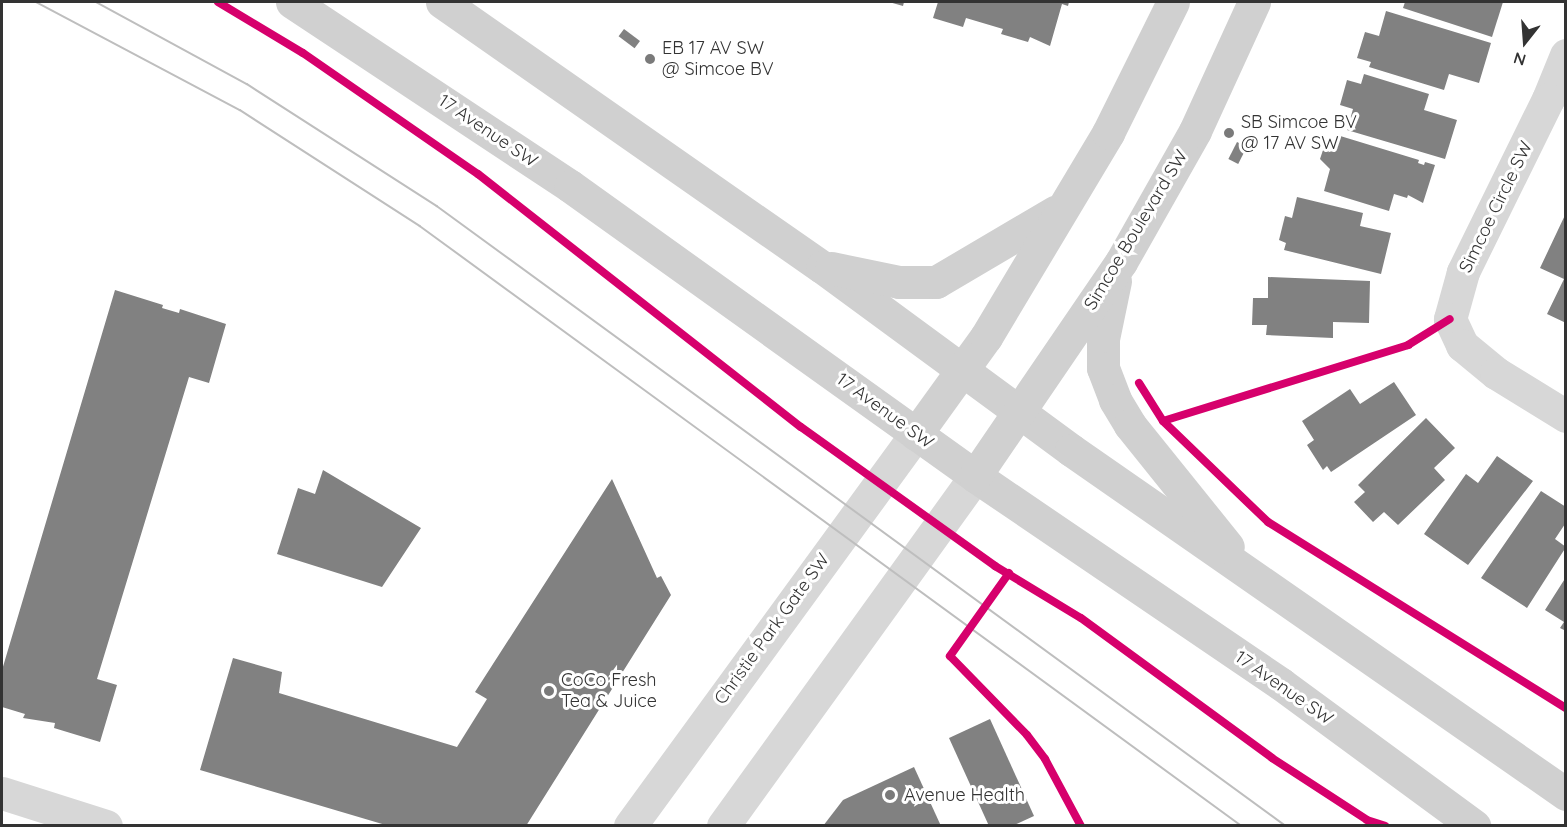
<!DOCTYPE html>
<style>
body{margin:0}
#map{position:relative;width:1567px;height:827px;overflow:hidden;background:#fff;font-family:Quicksand,sans-serif}
div>[style]{position:absolute}
[style*='--x']{left:calc(var(--x)*1px);top:calc(var(--y)*1px);width:calc(var(--w)*1px);rotate:calc(var(--a)*1deg)}
.building>*{inset:0;background:#818181;transform-origin:0 0}
.street>*{height:33px;margin:-16.5px;padding:0 16.5px;transform-origin:16.5px;border-radius:16.5px;background:#d7d7d7}
.secondary>*{height:33px;margin:-16.5px;padding:0 16.5px;transform-origin:16.5px;border-radius:16.5px;background:#d0d0d0}
.tram>*{height:1.5px;margin:-0.75px;padding:0 0.75px;transform-origin:0.75px;border-radius:0.75px;background:#bebebe}
.cycleway>*{height:8px;margin:-4px;padding:0 4px;transform-origin:4px;border-radius:4px;background:#d6006c}
.dots>*{width:16px;height:16px;translate:-50% -50%;box-sizing:border-box;border:3px solid #fff;border-radius:50%}
span{translate:-50% -50%;white-space:nowrap;text-align:center;line-height:1.15;-webkit-text-stroke:6px #fff;paint-order:stroke}
.poi-label{font-size:18px;color:#333}
.left{translate:0 -50%;text-align:left}
.street-label{font-size:18px;color:#333}
.frame{position:absolute;inset:0;border:3px solid #333;pointer-events:none}
.north{position:absolute;left:1495px;top:12px;width:60px;height:60px;-webkit-text-stroke:4px #fff;paint-order:stroke;rotate:197deg;font-size:16px;font-weight:700;line-height:24px;text-align:center;color:#333}
.north::after{content:'';display:block;margin:auto;width:21px;height:27px;background:#333;clip-path:polygon(50% 0,100% 100%,50% 72%,0 100%)}
</style>
<div id="map">
<div class="building">
<i style="clip-path:polygon(889px 2px,904px 2px,903px 6px)"></i>
<i style="clip-path:polygon(938px 2px,1069px 2px,1068px 6px,1062px 4px,1050px 46px,1030px 37px,1028px 42px,1001px 34px,1003px 29px,966px 18px,963px 27px,933px 18px)"></i>
<i style="clip-path:polygon(1405px 2px,1503px 2px,1492px 37px,1403px 8px)"></i>
<i style="clip-path:polygon(1386px 11px,1491px 43px,1479px 83px,1449px 74px,1444px 90px,1369px 67px,1371px 62px,1357px 58px,1365px 32px,1379px 36px)"></i>
<i style="left:624px;top:29px;width:20px;height:9px;rotate:37deg"></i>
<i style="clip-path:polygon(1364px 74px,1429px 94px,1424px 110px,1457px 120px,1445px 159px,1347px 130px,1353px 109px,1340px 105px,1347px 80px,1361px 84px)"></i>
<i style="clip-path:polygon(1337px 135px,1419px 160px,1418px 163px,1424px 165px,1425px 162px,1435px 165px,1423px 203px,1408px 195px,1407px 198px,1394px 194px,1389px 211px,1324px 191px,1330px 169px,1320px 159px,1325px 144px,1336px 141px)"></i>
<i style="left:1237px;top:142px;width:11px;height:19px;rotate:27deg"></i>
<i style="clip-path:polygon(1297px 197px,1363px 213px,1360px 226px,1391px 233px,1381px 274px,1284px 250px,1286px 243px,1279px 240px,1285px 216px,1292px 218px)"></i>
<i style="clip-path:polygon(1566px 213px,1566px 323px,1547px 314px,1564px 279px,1540px 268px)"></i>
<i style="clip-path:polygon(1268px 277px,1370px 281px,1369px 323px,1333px 322px,1333px 338px,1266px 335px,1267px 325px,1252px 325px,1253px 298px,1268px 298px)"></i>
<i style="clip-path:polygon(115px 290px,163px 305px,162px 308px,179px 313px,180px 309px,226px 324px,209px 383px,189px 377px,97px 679px,117px 685px,100px 742px,54px 728px,55px 723px,23px 718px,25px 714px,2px 707px,2px 670px)"></i>
<i style="clip-path:polygon(1394px 382px,1416px 415px,1331px 472px,1327px 466px,1323px 470px,1307px 445px,1314px 440px,1302px 421px,1350px 389px,1360px 404px)"></i>
<i style="clip-path:polygon(1426px 418px,1455px 448px,1434px 468px,1445px 480px,1398px 525px,1384px 512px,1373px 522px,1354px 502px,1365px 492px,1358px 485px)"></i>
<i style="clip-path:polygon(1497px 456px,1533px 481px,1468px 565px,1424px 534px,1466px 474px,1478px 483px)"></i>
<i style="clip-path:polygon(323px 470px,421px 528px,382px 587px,277px 554px,298px 488px,315px 494px)"></i>
<i style="clip-path:polygon(612px 479px,657px 578px,661px 576px,671px 595px,526px 826px,389px 826px,200px 770px,233px 658px,282px 672px,279px 693px,457px 747px,487px 699px,475px 692px)"></i>
<i style="clip-path:polygon(1541px 491px,1566px 507px,1565px 524px,1555px 539px,1566px 547px,1527px 608px,1481px 578px)"></i>
<i style="clip-path:polygon(1566px 577px,1566px 631px,1560px 628px,1564px 622px,1545px 610px)"></i>
<i style="clip-path:polygon(990px 719px,1034px 816px,1012px 826px,989px 826px,949px 738px)"></i>
<i style="clip-path:polygon(914px 767px,941px 826px,823px 826px,843px 800px)"></i>
</div>
<div class="street">
<i style="--x:1566;--y:55;--w:48;--a:112.2"></i>
<i style="--x:1548;--y:99;--w:193;--a:116.2"></i>
<i style="--x:1463;--y:272;--w:49;--a:105.5"></i>
<i style="--x:1450;--y:319;--w:29;--a:65"></i>
<i style="--x:1462;--y:345;--w:44;--a:39.5"></i>
<i style="--x:1496;--y:373;--w:82;--a:31.6"></i>
<i style="--x:2;--y:793;--w:109;--a:17.6"></i>
<i style="--x:630;--y:826;--w:485;--a:-53.9"></i>
<i style="--x:723;--y:826;--w:431;--a:-54.2"></i>
</div>
<div class="secondary">
<i style="--x:292;--y:2;--w:333;--a:33.5"></i>
<i style="--x:570;--y:186;--w:498;--a:35.6"></i>
<i style="--x:975;--y:476;--w:370;--a:34.2"></i>
<i style="--x:1281;--y:684;--w:240;--a:36.3"></i>
<i style="--x:442;--y:2;--w:463;--a:34.9"></i>
<i style="--x:822;--y:267;--w:309;--a:36.3"></i>
<i style="--x:1071;--y:450;--w:603;--a:34.8"></i>
<i style="--x:831;--y:268;--w:69;--a:11.6"></i>
<i style="--x:899;--y:282;--w:37;--a:0"></i>
<i style="--x:936;--y:282;--w:138;--a:-30.5"></i>
<i style="--x:1115;--y:281;--w:59;--a:101.7"></i>
<i style="--x:1103;--y:339;--w:29;--a:90"></i>
<i style="--x:1103;--y:368;--w:34;--a:69"></i>
<i style="--x:1115;--y:400;--w:29;--a:59"></i>
<i style="--x:1130;--y:425;--w:156;--a:51.2"></i>
<i style="--x:916;--y:434;--w:120;--a:-54.2"></i>
<i style="--x:986;--y:337;--w:238;--a:-59.1"></i>
<i style="--x:1108;--y:133;--w:146;--a:-63.6"></i>
<i style="--x:975;--y:476;--w:259;--a:-55.7"></i>
<i style="--x:1121;--y:262;--w:150;--a:-60.5"></i>
<i style="--x:1195;--y:131;--w:142;--a:-65.4"></i>
</div>
<div class="tram">
<i style="--x:36;--y:2;--w:231;--a:27.9"></i>
<i style="--x:240;--y:110;--w:214;--a:32.8"></i>
<i style="--x:420;--y:226;--w:1018;--a:36.13"></i>
<i style="--x:96;--y:2;--w:172;--a:28.5"></i>
<i style="--x:247;--y:84;--w:226;--a:32.7"></i>
<i style="--x:437;--y:206;--w:1051;--a:36.14"></i>
</div>
<div class="cycleway">
<i style="--x:218;--y:2;--w:99;--a:31"></i>
<i style="--x:303;--y:53;--w:213;--a:34.7"></i>
<i style="--x:478;--y:174;--w:410;--a:38.1"></i>
<i style="--x:801;--y:427;--w:239;--a:35.6"></i>
<i style="--x:995;--y:566;--w:100;--a:31.2"></i>
<i style="--x:1081;--y:618;--w:237;--a:36.2"></i>
<i style="--x:1272;--y:758;--w:113;--a:33.1"></i>
<i style="--x:1367;--y:820;--w:19;--a:18"></i>
<i style="--x:1139;--y:383;--w:45;--a:57.7"></i>
<i style="--x:1163;--y:421;--w:146;--a:43.9"></i>
<i style="--x:1268;--y:522;--w:351;--a:32"></i>
<i style="--x:1163;--y:421;--w:257;--a:-17.2"></i>
<i style="--x:1408;--y:345;--w:49;--a:-31.8"></i>
<i style="--x:1009;--y:573;--w:102;--a:125.4"></i>
<i style="--x:950;--y:656;--w:110;--a:45.7"></i>
<i style="--x:1027;--y:735;--w:30;--a:53"></i>
<i style="--x:1045;--y:759;--w:76;--a:61.8"></i>
</div>
<div class="dots">
<i style="left:650px;top:59px;background:#7a7a7a"></i>
<i style="left:1229px;top:133px;background:#7a7a7a"></i>
<i style="left:549px;top:691px;background:#7a7a7a"></i>
<i style="left:890px;top:795px;background:#7a7a7a"></i>
</div>
<div class="poi-label">
<span class="left" style="left:662px;top:59px">EB 17 AV SW<br>@ Simcoe BV</span>
<span class="left" style="left:1241px;top:133px">SB Simcoe BV<br>@ 17 AV SW</span>
<span class="left" style="left:561px;top:691px">CoCo Fresh<br>Tea &amp; Juice</span>
<span class="left" style="left:904px;top:795px">Avenue Health</span>
</div>
<div class="street-label">
<span style="left:488px;top:131px;rotate:34deg">17 Avenue SW</span>
<span style="left:1496px;top:207px;rotate:-64deg">Simcoe Circle SW</span>
<span style="left:1136px;top:230px;rotate:-59deg">Simcoe Boulevard SW</span>
<span style="left:885px;top:411px;rotate:36deg">17 Avenue SW</span>
<span style="left:772px;top:629px;rotate:-54deg">Christie Park Gate SW</span>
<span style="left:1284px;top:688px;rotate:35deg">17 Avenue SW</span>
</div>
<div class="frame"></div>
<div class="north">N</div>
</div>
